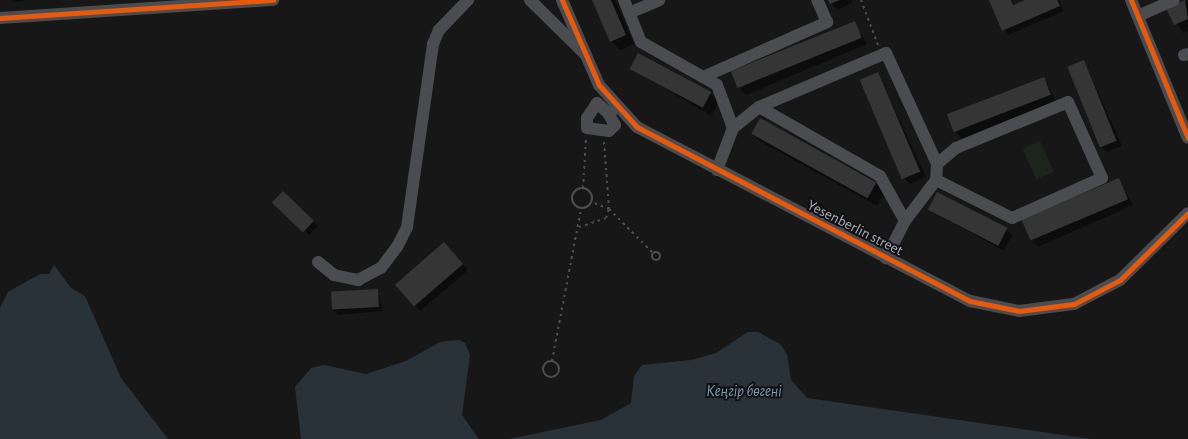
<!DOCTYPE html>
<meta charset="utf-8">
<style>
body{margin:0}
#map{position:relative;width:1188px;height:439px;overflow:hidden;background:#171717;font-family:"Alegreya Sans",sans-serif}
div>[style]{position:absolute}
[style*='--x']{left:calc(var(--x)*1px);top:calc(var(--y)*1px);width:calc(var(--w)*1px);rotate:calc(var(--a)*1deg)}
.green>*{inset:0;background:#1d241e;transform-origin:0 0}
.water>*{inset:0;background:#2a3239}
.shadow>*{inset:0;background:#0007;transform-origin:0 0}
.building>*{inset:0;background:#353536;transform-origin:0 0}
.path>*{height:2px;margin-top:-1px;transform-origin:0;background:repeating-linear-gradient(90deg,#4d4e52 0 2.5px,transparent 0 6.5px)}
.path>.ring{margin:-1px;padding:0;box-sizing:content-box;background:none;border:2px solid #4d4e52;border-radius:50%}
.minor>*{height:12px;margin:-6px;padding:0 6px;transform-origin:6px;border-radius:6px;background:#4b4c50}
.cycleway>*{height:5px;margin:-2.5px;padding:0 2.5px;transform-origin:2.5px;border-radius:2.5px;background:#e8590c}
span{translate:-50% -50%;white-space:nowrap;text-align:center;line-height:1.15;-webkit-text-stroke:4px #111113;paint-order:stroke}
.street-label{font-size:15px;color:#a8adb8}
.water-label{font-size:16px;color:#7f9bb3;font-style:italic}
</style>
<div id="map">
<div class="green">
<i style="left:1040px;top:141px;width:34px;height:19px;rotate:66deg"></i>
</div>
<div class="water">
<i style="clip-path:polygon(54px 265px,71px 288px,85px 296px,121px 378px,168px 439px,0 439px,0 308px,8px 292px,40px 274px,49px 274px)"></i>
<i style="clip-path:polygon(748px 332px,758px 332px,780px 344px,787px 354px,791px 380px,807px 398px,1091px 439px,509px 439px,601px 420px,631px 403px,634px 376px,642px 365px,691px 360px,716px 353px)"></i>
<i style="clip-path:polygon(459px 340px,465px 343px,470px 355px,462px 415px,479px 439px,301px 439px,295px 387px,311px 368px,324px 365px,366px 374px,406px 361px,440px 342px)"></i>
</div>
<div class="shadow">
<i style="clip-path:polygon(14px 0,27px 0,16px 2px)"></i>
<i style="clip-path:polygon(594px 0,615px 0,634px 44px,620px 50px,611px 41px)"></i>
<i style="clip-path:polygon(829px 0,851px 0,852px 3px,837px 10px)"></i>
<i style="clip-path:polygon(991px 0,1012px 0,1015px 6px,1028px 0,1059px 0,1064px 11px,1008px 35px)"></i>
<i style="clip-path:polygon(1188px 0,1188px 31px,1183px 33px,1168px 9px)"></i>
<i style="clip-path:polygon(854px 23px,867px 44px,746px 95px,740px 89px)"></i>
<i style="clip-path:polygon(1084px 61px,1122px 146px,1107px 152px,1101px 146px)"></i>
<i style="clip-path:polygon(631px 68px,710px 93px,719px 102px,711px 116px)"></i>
<i style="clip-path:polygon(878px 74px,926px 177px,910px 184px,904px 178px)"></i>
<i style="clip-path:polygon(1044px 79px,1056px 101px,962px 139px,956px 133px)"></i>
<i style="clip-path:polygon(760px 119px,877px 183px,885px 192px,877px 206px,761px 142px,752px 134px)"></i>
<i style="clip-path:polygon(1119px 180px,1133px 205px,1038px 247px,1032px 241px)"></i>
<i style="left:283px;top:193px;width:48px;height:13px;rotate:43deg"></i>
<i style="clip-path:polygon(929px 210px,1006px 229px,1012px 235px,1004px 251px)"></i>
<i style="clip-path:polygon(450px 250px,468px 270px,420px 311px,397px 285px)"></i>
<i style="clip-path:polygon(377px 291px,383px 311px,338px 315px,333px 310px)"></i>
</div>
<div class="building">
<i style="clip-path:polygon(592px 0,611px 0,626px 35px,610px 42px)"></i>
<i style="clip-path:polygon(828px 0,840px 0,830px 4px)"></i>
<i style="clip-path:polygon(989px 0,1011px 0,1013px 5px,1025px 0,1057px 0,1060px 6px,1002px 31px)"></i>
<i style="clip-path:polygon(1185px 0,1188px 19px,1174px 25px,1166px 8px)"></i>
<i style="left:855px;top:21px;width:18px;height:134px;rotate:68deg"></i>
<i style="left:638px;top:53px;width:83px;height:18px;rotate:28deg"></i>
<i style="left:1084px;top:60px;width:87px;height:18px;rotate:68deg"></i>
<i style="left:878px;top:72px;width:108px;height:20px;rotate:67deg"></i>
<i style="left:1044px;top:77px;width:19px;height:104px;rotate:69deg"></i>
<i style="left:760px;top:118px;width:133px;height:18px;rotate:29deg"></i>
<i style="left:1119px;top:178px;width:23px;height:106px;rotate:67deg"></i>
<i style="left:283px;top:191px;width:43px;height:16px;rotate:44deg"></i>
<i style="left:937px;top:192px;width:79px;height:20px;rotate:27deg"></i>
<i style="left:444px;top:242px;width:29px;height:65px;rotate:49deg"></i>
<i style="left:378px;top:289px;width:18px;height:47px;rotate:87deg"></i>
</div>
<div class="path">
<i style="--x:861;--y:0;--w:48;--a:69.3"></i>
<i style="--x:604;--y:142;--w:67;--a:85.7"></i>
<i style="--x:609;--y:209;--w:62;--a:45"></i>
<i class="ring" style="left:572px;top:188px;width:18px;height:18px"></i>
<i style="--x:583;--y:188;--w:50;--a:-86.6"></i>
<i style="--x:579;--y:227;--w:28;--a:-18"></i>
<i style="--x:606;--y:218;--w:9;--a:-72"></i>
<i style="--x:609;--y:209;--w:18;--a:-158"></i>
<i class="ring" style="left:652px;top:252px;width:6px;height:6px"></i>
<i style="--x:552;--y:361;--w:155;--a:-79.2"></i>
<i class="ring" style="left:543px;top:361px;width:14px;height:14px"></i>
</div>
<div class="minor">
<i style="--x:530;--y:0;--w:77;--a:44.5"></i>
<i style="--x:562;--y:0;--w:93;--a:66.5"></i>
<i style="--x:599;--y:85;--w:57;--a:47.9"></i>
<i style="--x:637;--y:127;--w:376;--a:27.6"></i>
<i style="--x:970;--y:301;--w:50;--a:11.5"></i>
<i style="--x:1019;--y:311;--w:55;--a:-7.3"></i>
<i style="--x:1074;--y:304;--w:52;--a:-27.6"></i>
<i style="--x:1120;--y:280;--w:95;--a:-44.6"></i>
<i style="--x:624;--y:0;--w:45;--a:68"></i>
<i style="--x:641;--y:42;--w:87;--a:29.5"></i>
<i style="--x:717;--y:85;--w:46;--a:69.6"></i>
<i style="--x:733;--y:128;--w:45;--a:110.9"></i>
<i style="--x:1131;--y:0;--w:149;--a:67.6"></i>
<i style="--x:629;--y:13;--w:33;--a:-23"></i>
<i style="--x:1138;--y:16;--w:39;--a:-24"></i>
<i style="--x:0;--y:18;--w:274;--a:-3.8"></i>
<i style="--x:1184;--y:55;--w:4;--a:-14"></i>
<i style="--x:703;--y:77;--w:136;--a:-23.9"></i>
<i style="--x:827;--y:22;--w:24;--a:-114"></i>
<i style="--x:759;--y:107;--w:138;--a:-23"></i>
<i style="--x:886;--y:53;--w:122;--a:65.3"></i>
<i style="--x:608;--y:113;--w:14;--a:60"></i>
<i style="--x:615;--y:125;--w:8;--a:135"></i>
<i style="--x:609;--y:131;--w:22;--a:-172"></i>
<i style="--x:587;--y:128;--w:10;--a:-90"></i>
<i style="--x:587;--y:118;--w:18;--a:-56"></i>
<i style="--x:597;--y:103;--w:15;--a:42"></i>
<i style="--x:608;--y:113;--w:9;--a:-32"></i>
<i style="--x:733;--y:128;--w:33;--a:-39"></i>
<i style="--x:759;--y:107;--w:139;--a:29.7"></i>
<i style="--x:880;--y:176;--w:51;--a:60.9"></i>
<i style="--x:905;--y:221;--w:42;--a:117.2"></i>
<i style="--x:905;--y:221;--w:51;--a:-52.9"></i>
<i style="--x:936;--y:180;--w:16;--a:-86"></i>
<i style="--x:937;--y:164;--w:25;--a:-40"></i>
<i style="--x:956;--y:148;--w:121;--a:-22.3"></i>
<i style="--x:1068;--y:102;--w:83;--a:65.9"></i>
<i style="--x:1102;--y:178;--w:98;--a:156"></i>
<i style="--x:1012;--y:218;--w:85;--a:-153.4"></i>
<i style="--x:318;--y:262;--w:21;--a:39"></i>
<i style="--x:334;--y:275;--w:25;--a:12"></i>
<i style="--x:358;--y:280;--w:26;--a:-28"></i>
<i style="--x:381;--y:268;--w:26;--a:-53"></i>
<i style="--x:397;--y:247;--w:22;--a:-63"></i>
<i style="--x:407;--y:227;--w:185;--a:-81.9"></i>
<i style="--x:433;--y:44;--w:15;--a:-67"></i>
<i style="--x:439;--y:30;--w:42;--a:-46"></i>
</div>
<div class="cycleway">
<i style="--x:562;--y:0;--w:93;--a:66.5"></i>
<i style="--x:599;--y:85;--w:57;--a:47.9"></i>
<i style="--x:637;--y:127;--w:376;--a:27.6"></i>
<i style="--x:970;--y:301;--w:50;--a:11.5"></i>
<i style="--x:1019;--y:311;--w:55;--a:-7.3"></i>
<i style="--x:1074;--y:304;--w:52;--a:-27.6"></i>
<i style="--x:1120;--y:280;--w:95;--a:-44.6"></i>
<i style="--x:1131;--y:0;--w:149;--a:67.6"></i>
<i style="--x:0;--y:18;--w:274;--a:-3.8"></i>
</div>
<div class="street-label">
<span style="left:855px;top:228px;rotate:27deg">Yesenberlin street</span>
</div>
<div class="water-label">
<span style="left:744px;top:391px">Кеңгір бөгені</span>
</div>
</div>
